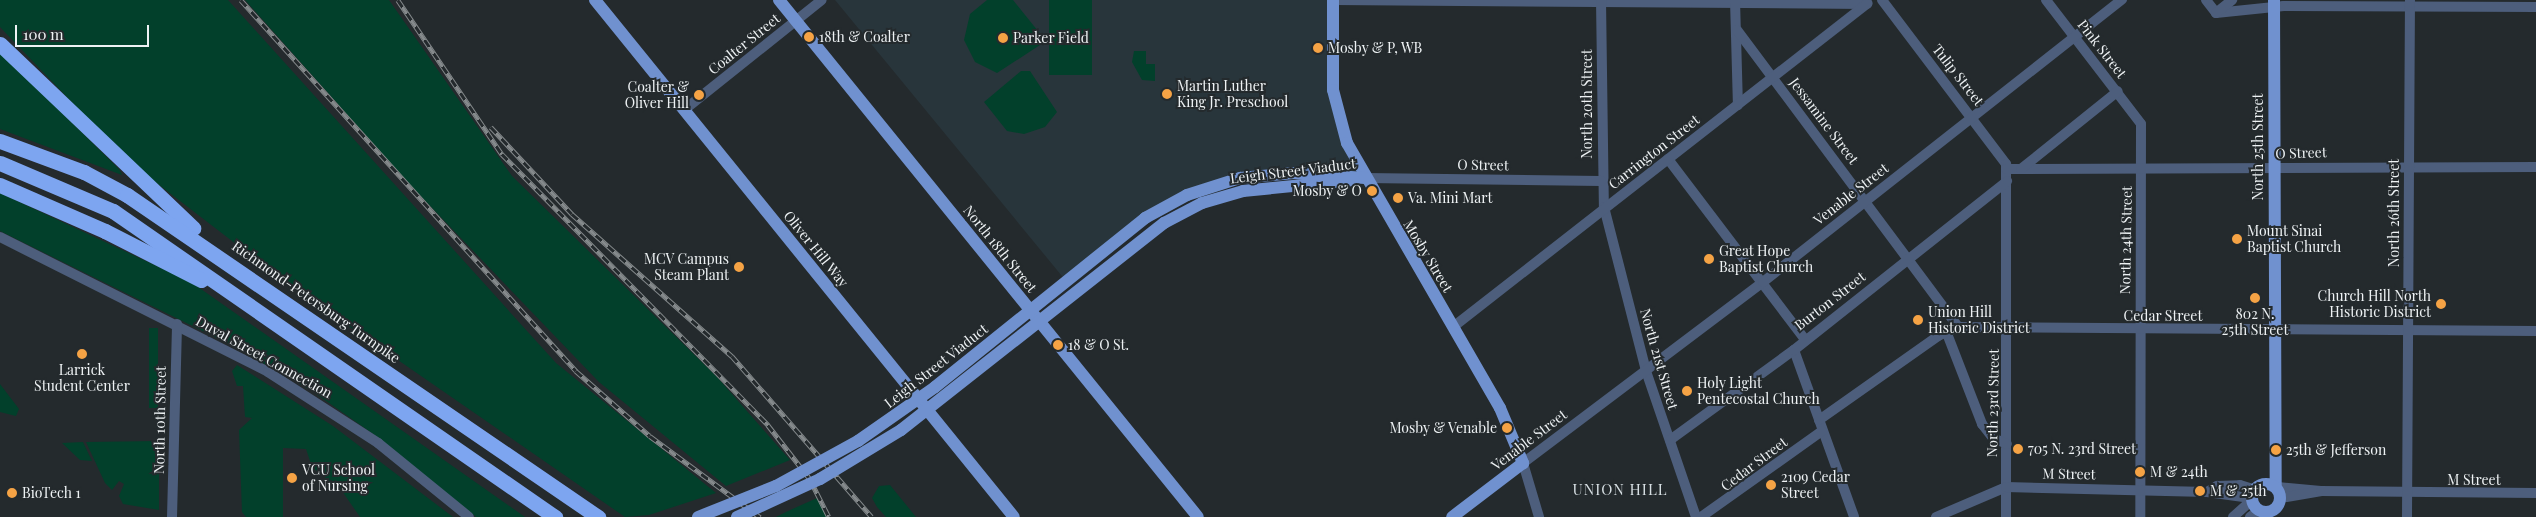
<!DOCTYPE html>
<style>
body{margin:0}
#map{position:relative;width:2536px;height:517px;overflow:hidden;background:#242a2d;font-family:"Playfair Display",serif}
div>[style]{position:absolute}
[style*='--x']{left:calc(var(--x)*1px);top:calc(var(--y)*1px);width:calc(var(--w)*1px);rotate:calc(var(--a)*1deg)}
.built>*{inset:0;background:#28353b}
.green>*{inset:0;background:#02402b;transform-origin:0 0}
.minor>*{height:10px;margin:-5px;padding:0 5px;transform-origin:5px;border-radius:5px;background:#4d5e7c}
.major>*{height:12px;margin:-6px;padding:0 6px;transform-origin:6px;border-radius:6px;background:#7091cf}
.major>.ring{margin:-6px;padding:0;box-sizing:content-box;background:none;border:12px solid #7091cf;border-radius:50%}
.highway>*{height:15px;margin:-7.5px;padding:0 7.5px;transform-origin:7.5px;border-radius:7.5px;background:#7da5f0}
.rail>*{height:4.5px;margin-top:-2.25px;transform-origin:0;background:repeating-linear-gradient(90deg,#242a2d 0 8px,#858a8c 0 16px);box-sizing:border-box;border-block:1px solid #858a8c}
.major-bridge>*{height:12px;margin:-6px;padding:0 6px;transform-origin:6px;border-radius:6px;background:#7091cf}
.dots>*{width:14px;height:14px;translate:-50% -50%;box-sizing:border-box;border:2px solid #242a2d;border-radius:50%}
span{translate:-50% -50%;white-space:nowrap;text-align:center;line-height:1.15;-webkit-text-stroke:4px #242a2d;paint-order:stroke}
.poi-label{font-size:14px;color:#eef2f4}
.left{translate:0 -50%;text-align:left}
.right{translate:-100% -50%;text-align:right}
.street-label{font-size:14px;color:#eef2f4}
.neighbourhood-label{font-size:15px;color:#d7dfe3;letter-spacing:1px}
.scale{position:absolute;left:15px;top:25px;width:134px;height:22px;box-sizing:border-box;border:2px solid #eef2f4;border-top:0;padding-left:6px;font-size:15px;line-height:18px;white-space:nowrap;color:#eef2f4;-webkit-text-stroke:4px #242a2d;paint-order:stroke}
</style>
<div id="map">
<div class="built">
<i style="clip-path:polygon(835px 0,1333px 0,1333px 88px,1365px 178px,1284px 173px,1186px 195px,1066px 281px)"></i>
</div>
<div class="green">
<i style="clip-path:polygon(0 0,228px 0,556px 363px,716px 493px,649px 515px,625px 517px,288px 284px,128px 161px,0 27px)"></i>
<i style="clip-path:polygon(245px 0,389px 0,512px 176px,717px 377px,790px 460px,726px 486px,599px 382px,410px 185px)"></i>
<i style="clip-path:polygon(987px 0,1013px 0,1042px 36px,1040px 45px,997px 73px,975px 62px,964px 40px,970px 14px)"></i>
<i style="left:1049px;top:0;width:43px;height:75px"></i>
<i style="clip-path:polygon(1134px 51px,1146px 51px,1146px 64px,1155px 64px,1155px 81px,1142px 80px,1132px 62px)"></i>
<i style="clip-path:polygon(0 52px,119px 169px,122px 175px,0 129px)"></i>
<i style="clip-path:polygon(1021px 71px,1030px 71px,1057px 112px,1045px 127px,1024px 134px,1007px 131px,984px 102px)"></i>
<i style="clip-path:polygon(0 193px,191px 282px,525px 517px,476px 517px,376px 436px,312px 391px,233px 346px,0 231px)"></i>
<i style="left:149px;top:328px;width:9px;height:80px"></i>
<i style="clip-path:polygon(237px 365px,333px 426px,453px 517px,360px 517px,342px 491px,312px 467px,306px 449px,283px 448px,283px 517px,246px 517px,242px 512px,239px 430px,252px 418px,245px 417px,243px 386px,237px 386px,232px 371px)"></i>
<i style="clip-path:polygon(0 384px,19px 409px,16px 416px,0 412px)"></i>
<i style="clip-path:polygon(159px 441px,159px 510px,123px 504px,119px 496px,124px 484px,119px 481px,112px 490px,105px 483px,86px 442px)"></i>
<i style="clip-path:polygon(83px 442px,92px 461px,80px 460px,62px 443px)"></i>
<i style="clip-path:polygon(890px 485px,916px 517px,886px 517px,877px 507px,872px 498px,879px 486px)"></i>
<i style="clip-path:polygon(817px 498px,827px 517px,776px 517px,788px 511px)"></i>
</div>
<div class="minor">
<i style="--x:1333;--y:0;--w:534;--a:0.43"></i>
<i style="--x:1601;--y:0;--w:207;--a:89.2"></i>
<i style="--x:1604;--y:207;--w:169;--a:75.6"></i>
<i style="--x:1646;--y:371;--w:154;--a:71.1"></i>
<i style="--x:1735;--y:0;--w:105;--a:88.4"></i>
<i style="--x:1882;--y:0;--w:206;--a:52.9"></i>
<i style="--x:2006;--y:164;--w:353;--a:90"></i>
<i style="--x:2046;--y:0;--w:156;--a:52.5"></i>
<i style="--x:2141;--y:124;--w:393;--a:90.1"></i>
<i style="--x:2206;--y:0;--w:16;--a:52"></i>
<i style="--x:2216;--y:13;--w:68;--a:-5.9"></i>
<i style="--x:2284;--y:6;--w:252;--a:0.2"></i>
<i style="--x:2216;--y:13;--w:21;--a:-39"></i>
<i style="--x:1737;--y:30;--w:370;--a:53.3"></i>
<i style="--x:684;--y:110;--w:176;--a:-38.6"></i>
<i style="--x:1668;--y:159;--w:225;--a:52.8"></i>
<i style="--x:2006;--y:169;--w:530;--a:-0.22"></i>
<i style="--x:2021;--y:169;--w:124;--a:-38.8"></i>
<i style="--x:1365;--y:178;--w:236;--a:0.7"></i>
<i style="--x:0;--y:237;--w:300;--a:26.7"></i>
<i style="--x:268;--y:372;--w:131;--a:32.8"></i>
<i style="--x:378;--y:443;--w:117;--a:39.1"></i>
<i style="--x:1453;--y:327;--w:526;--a:-37.98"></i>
<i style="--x:1946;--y:331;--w:100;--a:68.8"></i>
<i style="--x:1982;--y:424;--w:18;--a:52"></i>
<i style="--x:1993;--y:438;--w:15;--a:23"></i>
<i style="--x:1794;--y:350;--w:177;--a:70.2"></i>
<i style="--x:1819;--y:420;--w:146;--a:-35.2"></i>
<i style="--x:1938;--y:336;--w:22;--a:-24"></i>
<i style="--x:1958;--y:327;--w:578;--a:0.4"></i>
<i style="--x:1670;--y:440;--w:153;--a:-36"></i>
<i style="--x:1794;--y:350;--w:272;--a:-38.4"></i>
<i style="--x:2278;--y:487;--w:43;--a:5.3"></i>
<i style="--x:2207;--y:492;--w:12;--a:-31"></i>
<i style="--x:2217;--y:486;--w:23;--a:-2"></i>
<i style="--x:2240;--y:485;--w:17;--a:17"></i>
<i style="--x:2281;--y:498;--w:41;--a:-9.9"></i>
<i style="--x:2321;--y:491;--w:215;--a:0.5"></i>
<i style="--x:172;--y:517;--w:193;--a:-88.5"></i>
<i style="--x:1539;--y:517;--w:56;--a:-106.5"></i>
<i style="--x:1523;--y:463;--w:301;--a:-37"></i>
<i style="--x:1763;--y:282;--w:457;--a:-38.2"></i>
<i style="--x:1701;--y:517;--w:148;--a:-35.4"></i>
<i style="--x:1936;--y:517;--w:76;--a:-23.2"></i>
<i style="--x:2006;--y:487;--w:201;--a:1.4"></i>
<i style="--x:2207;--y:492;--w:44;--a:7.8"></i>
<i style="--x:2233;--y:517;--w:24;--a:-42"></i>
<i style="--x:2250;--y:517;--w:10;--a:-37"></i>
<i style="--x:2407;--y:517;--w:517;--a:-89.67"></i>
</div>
<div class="major">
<i style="--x:595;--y:0;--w:665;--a:50.98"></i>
<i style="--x:779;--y:0;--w:665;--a:50.98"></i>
<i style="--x:1333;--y:0;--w:90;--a:90"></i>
<i style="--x:1333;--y:90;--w:55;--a:75.2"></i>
<i style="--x:1347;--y:143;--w:306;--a:60"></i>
<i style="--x:1500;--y:408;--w:60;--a:67.3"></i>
<i style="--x:1523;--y:463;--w:89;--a:142.7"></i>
<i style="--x:2274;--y:0;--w:485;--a:89.8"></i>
<i style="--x:1240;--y:178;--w:54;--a:-5.3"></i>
<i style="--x:1294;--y:173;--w:71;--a:4"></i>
<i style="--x:1243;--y:191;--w:111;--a:-5.7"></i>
<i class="ring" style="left:2252px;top:484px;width:16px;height:16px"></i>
</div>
<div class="highway">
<i style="--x:0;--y:44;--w:267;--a:43.6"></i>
<i style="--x:0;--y:141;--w:90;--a:20.3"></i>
<i style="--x:84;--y:172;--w:49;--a:28.1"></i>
<i style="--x:127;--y:195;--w:571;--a:34.36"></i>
<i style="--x:0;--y:163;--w:123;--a:23"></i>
<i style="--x:113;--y:211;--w:538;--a:34.7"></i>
<i style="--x:0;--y:185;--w:115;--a:23.7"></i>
<i style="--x:105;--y:231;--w:108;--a:27"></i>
</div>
<div class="rail">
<i style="--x:241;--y:0;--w:500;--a:47.9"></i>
<i style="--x:576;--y:371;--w:98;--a:41.3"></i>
<i style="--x:650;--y:436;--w:137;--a:36.4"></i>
<i style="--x:398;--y:0;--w:186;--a:56"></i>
<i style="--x:502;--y:154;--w:380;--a:45.5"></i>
<i style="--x:768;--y:425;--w:68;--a:52.1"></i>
<i style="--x:810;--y:479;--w:42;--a:63.4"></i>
<i style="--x:491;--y:127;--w:119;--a:47"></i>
<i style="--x:572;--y:214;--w:214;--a:41.6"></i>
<i style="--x:732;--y:356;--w:213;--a:49"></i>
</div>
<div class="major-bridge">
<i style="--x:698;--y:517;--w:84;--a:-21.7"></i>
<i style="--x:776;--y:486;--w:94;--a:-28.8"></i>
<i style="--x:858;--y:441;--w:94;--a:-35"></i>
<i style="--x:935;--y:387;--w:270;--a:-38.8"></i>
<i style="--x:1145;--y:218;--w:48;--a:-28.7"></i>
<i style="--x:1187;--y:195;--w:56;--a:-17.8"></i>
<i style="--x:737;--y:517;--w:91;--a:-24.6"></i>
<i style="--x:820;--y:479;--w:95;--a:-31.2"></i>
<i style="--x:901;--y:430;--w:335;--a:-38.2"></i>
<i style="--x:1164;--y:223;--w:43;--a:-27.8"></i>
<i style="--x:1202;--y:203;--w:43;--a:-16.3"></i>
</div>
<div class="dots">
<i style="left:809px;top:37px;background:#f5a345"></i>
<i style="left:1003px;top:38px;background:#f5a345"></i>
<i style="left:1318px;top:48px;background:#f5a345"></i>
<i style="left:1167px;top:94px;background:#f5a345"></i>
<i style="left:699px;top:95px;background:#f5a345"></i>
<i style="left:1372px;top:191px;background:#f5a345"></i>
<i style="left:1398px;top:198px;background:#f5a345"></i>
<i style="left:2237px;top:239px;background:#f5a345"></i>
<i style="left:1709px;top:259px;background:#f5a345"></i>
<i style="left:739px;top:267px;background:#f5a345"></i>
<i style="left:2255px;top:298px;background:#f5a345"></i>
<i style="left:2441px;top:304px;background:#f5a345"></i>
<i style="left:1918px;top:320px;background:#f5a345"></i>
<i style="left:1058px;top:345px;background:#f5a345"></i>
<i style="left:82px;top:354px;background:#f5a345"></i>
<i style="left:1687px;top:391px;background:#f5a345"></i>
<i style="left:1507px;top:428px;background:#f5a345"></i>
<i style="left:2018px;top:449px;background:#f5a345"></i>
<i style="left:2276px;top:450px;background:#f5a345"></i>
<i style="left:2140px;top:472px;background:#f5a345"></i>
<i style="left:292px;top:478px;background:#f5a345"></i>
<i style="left:1771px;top:485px;background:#f5a345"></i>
<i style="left:2200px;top:491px;background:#f5a345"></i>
<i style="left:12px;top:493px;background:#f5a345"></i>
</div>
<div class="poi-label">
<span class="left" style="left:819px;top:37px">18th &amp; Coalter</span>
<span class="left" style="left:1013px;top:38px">Parker Field</span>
<span class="left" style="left:1328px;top:48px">Mosby &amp; P, WB</span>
<span class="left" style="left:1177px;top:94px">Martin Luther<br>King Jr. Preschool</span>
<span class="right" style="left:689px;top:95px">Coalter &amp;<br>Oliver Hill</span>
<span class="right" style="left:1362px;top:191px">Mosby &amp; O</span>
<span class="left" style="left:1408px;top:198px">Va. Mini Mart</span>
<span class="left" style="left:2247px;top:239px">Mount Sinai<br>Baptist Church</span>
<span class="left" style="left:1719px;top:259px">Great Hope<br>Baptist Church</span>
<span class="right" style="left:729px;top:267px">MCV Campus<br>Steam Plant</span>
<span class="right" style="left:2431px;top:304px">Church Hill North<br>Historic District</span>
<span class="left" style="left:1928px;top:320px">Union Hill<br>Historic District</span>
<span style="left:2255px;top:322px">802 N.<br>25th Street</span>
<span class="left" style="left:1068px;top:345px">18 &amp; O St.</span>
<span style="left:82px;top:378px">Larrick<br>Student Center</span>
<span class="left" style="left:1697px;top:391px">Holy Light<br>Pentecostal Church</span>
<span class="right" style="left:1497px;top:428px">Mosby &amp; Venable</span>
<span class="left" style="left:2028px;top:449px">705 N. 23rd Street</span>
<span class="left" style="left:2286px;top:450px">25th &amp; Jefferson</span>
<span class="left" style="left:302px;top:478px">VCU School<br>of Nursing</span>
<span class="left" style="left:2150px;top:472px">M &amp; 24th</span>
<span class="left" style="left:1781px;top:485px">2109 Cedar<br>Street</span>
<span class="left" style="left:2210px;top:491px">M &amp; 25th</span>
<span class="left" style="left:22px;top:493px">BioTech 1</span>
</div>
<div class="street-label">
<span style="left:744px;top:44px;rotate:-39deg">Coalter Street</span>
<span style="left:2102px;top:49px;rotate:52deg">Pink Street</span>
<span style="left:1958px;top:75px;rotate:52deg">Tulip Street</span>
<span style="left:1587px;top:104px;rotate:-90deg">North 20th Street</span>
<span style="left:1824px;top:121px;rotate:53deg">Jessamine Street</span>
<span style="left:2258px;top:147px;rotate:-90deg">North 25th Street</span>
<span style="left:1654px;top:152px;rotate:-38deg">Carrington Street</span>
<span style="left:2301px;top:153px;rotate:-2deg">O Street</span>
<span style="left:1483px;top:165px;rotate:1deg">O Street</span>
<span style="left:1293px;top:171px;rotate:-7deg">Leigh Street Viaduct</span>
<span style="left:1851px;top:194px;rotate:-38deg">Venable Street</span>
<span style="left:2394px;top:213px;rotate:-90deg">North 26th Street</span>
<span style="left:2126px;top:240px;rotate:-89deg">North 24th Street</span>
<span style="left:816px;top:249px;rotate:51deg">Oliver Hill Way</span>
<span style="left:1000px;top:249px;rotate:51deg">North 18th Street</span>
<span style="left:1428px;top:256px;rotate:59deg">Mosby Street</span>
<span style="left:1830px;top:301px;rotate:-38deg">Burton Street</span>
<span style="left:316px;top:302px;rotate:35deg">Richmond-Petersburg Turnpike</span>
<span style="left:2163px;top:316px">Cedar Street</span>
<span style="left:264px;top:357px;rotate:29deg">Duval Street Connection</span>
<span style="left:1659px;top:359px;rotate:74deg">North 21st Street</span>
<span style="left:936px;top:366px;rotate:-38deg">Leigh Street Viaduct</span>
<span style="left:1993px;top:403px;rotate:-89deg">North 23rd Street</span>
<span style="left:160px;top:420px;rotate:-89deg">North 10th Street</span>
<span style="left:1529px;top:440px;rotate:-37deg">Venable Street</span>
<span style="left:1754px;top:464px;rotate:-37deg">Cedar Street</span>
<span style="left:2069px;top:474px;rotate:1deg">M Street</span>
<span style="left:2474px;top:480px">M Street</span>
</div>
<div class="neighbourhood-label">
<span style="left:1620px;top:490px">UNION HILL</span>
</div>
<div class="scale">100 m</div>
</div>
